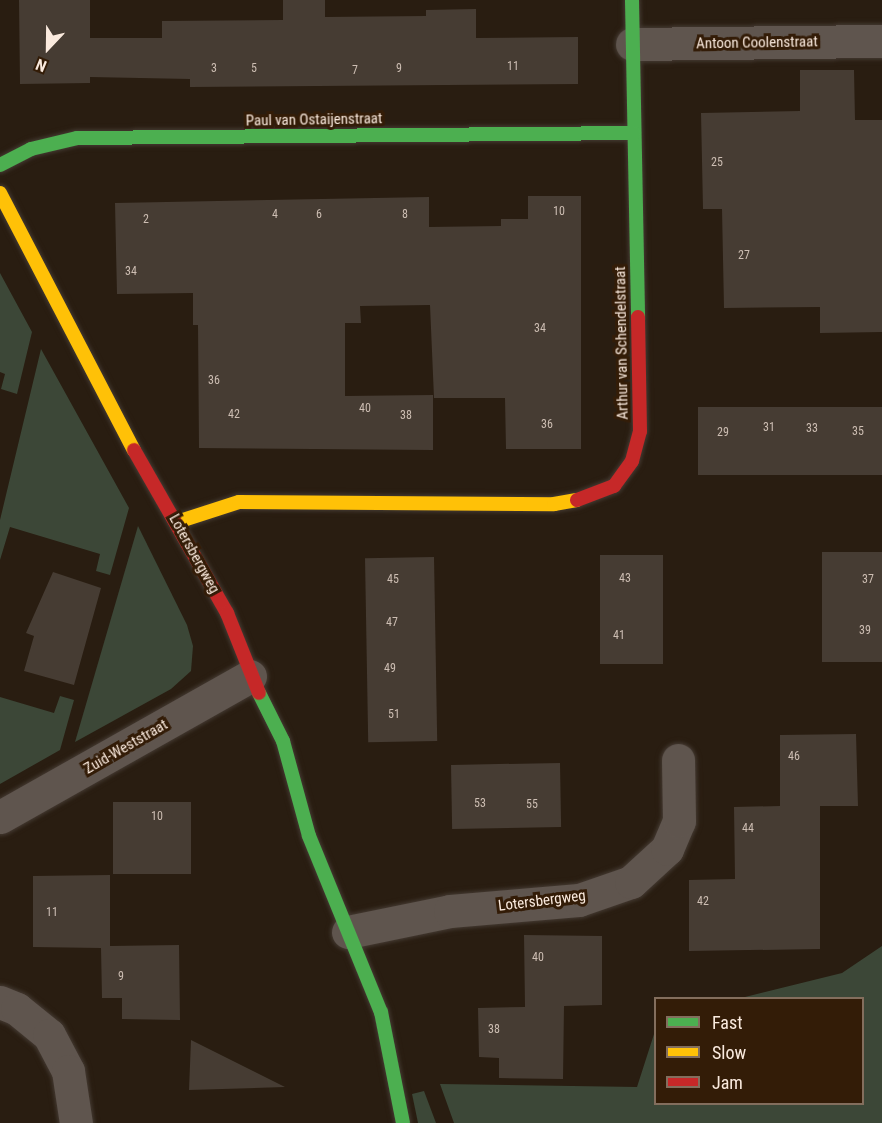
<!DOCTYPE html>
<style>
body{margin:0}
#map{position:relative;width:882px;height:1123px;overflow:hidden;background:#291d11;font-family:"Roboto Condensed",sans-serif}
div>[style]{position:absolute}
[style*='--x']{left:calc(var(--x)*1px);top:calc(var(--y)*1px);width:calc(var(--w)*1px);rotate:calc(var(--a)*1deg)}
.green>*{inset:0;background:#3c4737}
.building>*{inset:0;background:#463c33;transform-origin:0 0}
.roads{filter:drop-shadow(0 0 2px #443a32) drop-shadow(0 0 2px #443a32)}
.street>*{height:33px;margin:-16.5px;padding:0 16.5px;transform-origin:16.5px;border-radius:16.5px;background:#5f554e}
.fast>*{height:14px;margin:-7px;padding:0 7px;transform-origin:7px;border-radius:7px;background:#4caf50}
.slow>*{height:14px;margin:-7px;padding:0 7px;transform-origin:7px;border-radius:7px;background:#ffc107}
.jam>*{height:14px;margin:-7px;padding:0 7px;transform-origin:7px;border-radius:7px;background:#c62828}
span{translate:-50% -50%;white-space:nowrap;text-align:center;line-height:1.15;-webkit-text-stroke:6px #331c07;paint-order:stroke}
.number-label{font-size:12px;color:#cdbeb3}
.number-label span{-webkit-text-stroke-width:0}
.street-label{font-size:15px;color:#faeade}
.legend{position:absolute;left:654px;top:997px;width:210px;height:108px;box-sizing:border-box;background:#331c07;border:2px solid #836e5d;margin:0;padding:8px 10px;list-style:none;font-size:18px;color:#faeade}
.legend li{display:flex;align-items:center;gap:12px;height:30px}
.legend b{width:30px;border:2px solid #836e5d}
.north{position:absolute;left:18px;top:18px;width:60px;height:60px;-webkit-text-stroke:4px #331c07;paint-order:stroke;rotate:202deg;font-size:16px;font-weight:700;line-height:24px;text-align:center;color:#faeade}
.north::after{content:'';display:block;margin:auto;width:21px;height:27px;background:#faeade;clip-path:polygon(50% 0,100% 100%,50% 72%,0 100%)}
</style>
<div id="map">
<div class="green">
<i style="clip-path:polygon(0 273px,32px 332px,17px 394px,1px 389px,5px 374px,0 372px)"></i>
<i style="clip-path:polygon(41px 349px,129px 508px,110px 575px,96px 571px,100px 554px,10px 527px,0 560px,0 520px)"></i>
<i style="clip-path:polygon(138px 526px,187px 625px,193px 646px,191px 671px,171px 689px,75px 742px)"></i>
<i style="clip-path:polygon(60px 696px,74px 700px,60px 750px,0 784px,0 697px,54px 713px)"></i>
<i style="clip-path:polygon(882px 946px,882px 1123px,454px 1123px,440px 1084px,637px 1087px,655px 1031px,656px 1104px,862px 1104px,862px 998px,741px 998px,842px 973px)"></i>
<i style="clip-path:polygon(424px 1091px,436px 1123px,418px 1123px,412px 1094px)"></i>
</div>
<div class="building">
<i style="clip-path:polygon(19px 0,90px 0,90px 38px,162px 38px,162px 21px,283px 20px,283px 0,325px 0,325px 17px,426px 16px,426px 10px,476px 9px,476px 38px,578px 37px,578px 84px,190px 87px,190px 79px,90px 77px,90px 83px,20px 84px)"></i>
<i style="clip-path:polygon(800px 70px,854px 70px,855px 120px,882px 120px,882px 332px,820px 333px,820px 307px,724px 308px,722px 209px,703px 209px,701px 113px,800px 111px)"></i>
<i style="clip-path:polygon(528px 196px,581px 196px,581px 449px,506px 449px,505px 398px,434px 398px,430px 305px,360px 306px,361px 323px,345px 323px,345px 396px,433px 395px,433px 450px,199px 448px,198px 325px,193px 325px,193px 293px,117px 294px,115px 203px,429px 197px,429px 227px,501px 226px,501px 219px,528px 219px)"></i>
<i style="left:882px;top:407px;width:68px;height:184px;rotate:90deg"></i>
<i style="left:822px;top:552px;width:60px;height:110px"></i>
<i style="left:600px;top:555px;width:63px;height:109px"></i>
<i style="left:434px;top:557px;width:184px;height:69px;rotate:89deg"></i>
<i style="clip-path:polygon(53px 572px,101px 588px,74px 685px,24px 671px,34px 636px,26px 633px)"></i>
<i style="clip-path:polygon(856px 734px,858px 806px,820px 806px,820px 949px,689px 951px,689px 880px,735px 879px,734px 807px,780px 806px,780px 735px)"></i>
<i style="left:560px;top:763px;width:64px;height:109px;rotate:89deg"></i>
<i style="left:191px;top:802px;width:72px;height:78px;rotate:90deg"></i>
<i style="clip-path:polygon(110px 875px,110px 946px,179px 945px,180px 1020px,122px 1019px,122px 998px,102px 998px,101px 948px,33px 947px,33px 876px)"></i>
<i style="clip-path:polygon(524px 935px,602px 936px,602px 1005px,564px 1006px,563px 1079px,499px 1078px,499px 1058px,479px 1057px,478px 1008px,525px 1007px)"></i>
<i style="clip-path:polygon(191px 1040px,285px 1087px,189px 1090px)"></i>
</div>
<div class="roads">
<div class="street">
<i style="--x:632;--y:44;--w:250;--a:-0.7"></i>
<i style="--x:0;--y:817;--w:287;--a:-29.4"></i>
<i style="--x:348;--y:932;--w:104;--a:-11.6"></i>
<i style="--x:450;--y:911;--w:129;--a:-4.9"></i>
<i style="--x:579;--y:900;--w:55;--a:-19.1"></i>
<i style="--x:631;--y:882;--w:49;--a:-42.5"></i>
<i style="--x:667;--y:849;--w:30;--a:-67"></i>
<i style="--x:679;--y:821;--w:61;--a:-90.9"></i>
<i style="--x:0;--y:1002;--w:18;--a:22"></i>
<i style="--x:17;--y:1009;--w:41;--a:39.1"></i>
<i style="--x:49;--y:1035;--w:41;--a:62.2"></i>
<i style="--x:68;--y:1071;--w:53;--a:81.3"></i>
</div>
<div class="fast">
<i style="--x:632;--y:0;--w:317;--a:88.9"></i>
<i style="--x:0;--y:165;--w:35;--a:-27"></i>
<i style="--x:31;--y:149;--w:47;--a:-13.4"></i>
<i style="--x:77;--y:138;--w:557;--a:-0.51"></i>
<i style="--x:259;--y:693;--w:54;--a:63.4"></i>
<i style="--x:283;--y:741;--w:98;--a:74.7"></i>
<i style="--x:309;--y:836;--w:190;--a:67.8"></i>
<i style="--x:381;--y:1012;--w:113;--a:78.8"></i>
</div>
<div class="slow">
<i style="--x:0;--y:193;--w:290;--a:62.5"></i>
<i style="--x:177;--y:522;--w:65;--a:-17.9"></i>
<i style="--x:239;--y:502;--w:315;--a:0.4"></i>
<i style="--x:554;--y:504;--w:23;--a:-10"></i>
</div>
<div class="jam">
<i style="--x:134;--y:450;--w:188;--a:60.3"></i>
<i style="--x:227;--y:613;--w:86;--a:68.2"></i>
<i style="--x:577;--y:500;--w:40;--a:-21"></i>
<i style="--x:614;--y:486;--w:31;--a:-54"></i>
<i style="--x:632;--y:461;--w:31;--a:-75"></i>
<i style="--x:640;--y:431;--w:114;--a:-91"></i>
</div>
</div>
<div class="number-label">
<span style="left:513px;top:67px">11</span>
<span style="left:214px;top:69px">3</span>
<span style="left:254px;top:69px">5</span>
<span style="left:399px;top:69px">9</span>
<span style="left:355px;top:71px">7</span>
<span style="left:717px;top:163px">25</span>
<span style="left:559px;top:212px">10</span>
<span style="left:275px;top:215px">4</span>
<span style="left:319px;top:215px">6</span>
<span style="left:405px;top:215px">8</span>
<span style="left:146px;top:220px">2</span>
<span style="left:744px;top:256px">27</span>
<span style="left:131px;top:272px">34</span>
<span style="left:540px;top:329px">34</span>
<span style="left:214px;top:381px">36</span>
<span style="left:365px;top:409px">40</span>
<span style="left:234px;top:415px">42</span>
<span style="left:406px;top:416px">38</span>
<span style="left:547px;top:425px">36</span>
<span style="left:769px;top:428px">31</span>
<span style="left:812px;top:429px">33</span>
<span style="left:858px;top:432px">35</span>
<span style="left:723px;top:433px">29</span>
<span style="left:625px;top:579px">43</span>
<span style="left:393px;top:580px">45</span>
<span style="left:868px;top:580px">37</span>
<span style="left:392px;top:623px">47</span>
<span style="left:865px;top:631px">39</span>
<span style="left:619px;top:636px">41</span>
<span style="left:390px;top:669px">49</span>
<span style="left:394px;top:715px">51</span>
<span style="left:794px;top:757px">46</span>
<span style="left:480px;top:804px">53</span>
<span style="left:532px;top:805px">55</span>
<span style="left:157px;top:817px">10</span>
<span style="left:748px;top:829px">44</span>
<span style="left:703px;top:902px">42</span>
<span style="left:52px;top:913px">11</span>
<span style="left:538px;top:958px">40</span>
<span style="left:121px;top:977px">9</span>
<span style="left:494px;top:1030px">38</span>
</div>
<div class="street-label">
<span style="left:757px;top:43px;rotate:-1deg">Antoon Coolenstraat</span>
<span style="left:314px;top:120px;rotate:-1deg">Paul van Ostaijenstraat</span>
<span style="left:622px;top:343px;rotate:-91deg">Arthur van Schendelstraat</span>
<span style="left:194px;top:554px;rotate:61deg">Lotersbergweg</span>
<span style="left:126px;top:747px;rotate:-30deg">Zuid-Weststraat</span>
<span style="left:542px;top:901px;rotate:-7deg">Lotersbergweg</span>
</div>
<ul class="legend">
<li><b style="height:8px;background:#4caf50"></b>Fast</li>
<li><b style="height:8px;background:#ffc107"></b>Slow</li>
<li><b style="height:8px;background:#c62828"></b>Jam</li>
</ul>
<div class="north">N</div>
</div>
